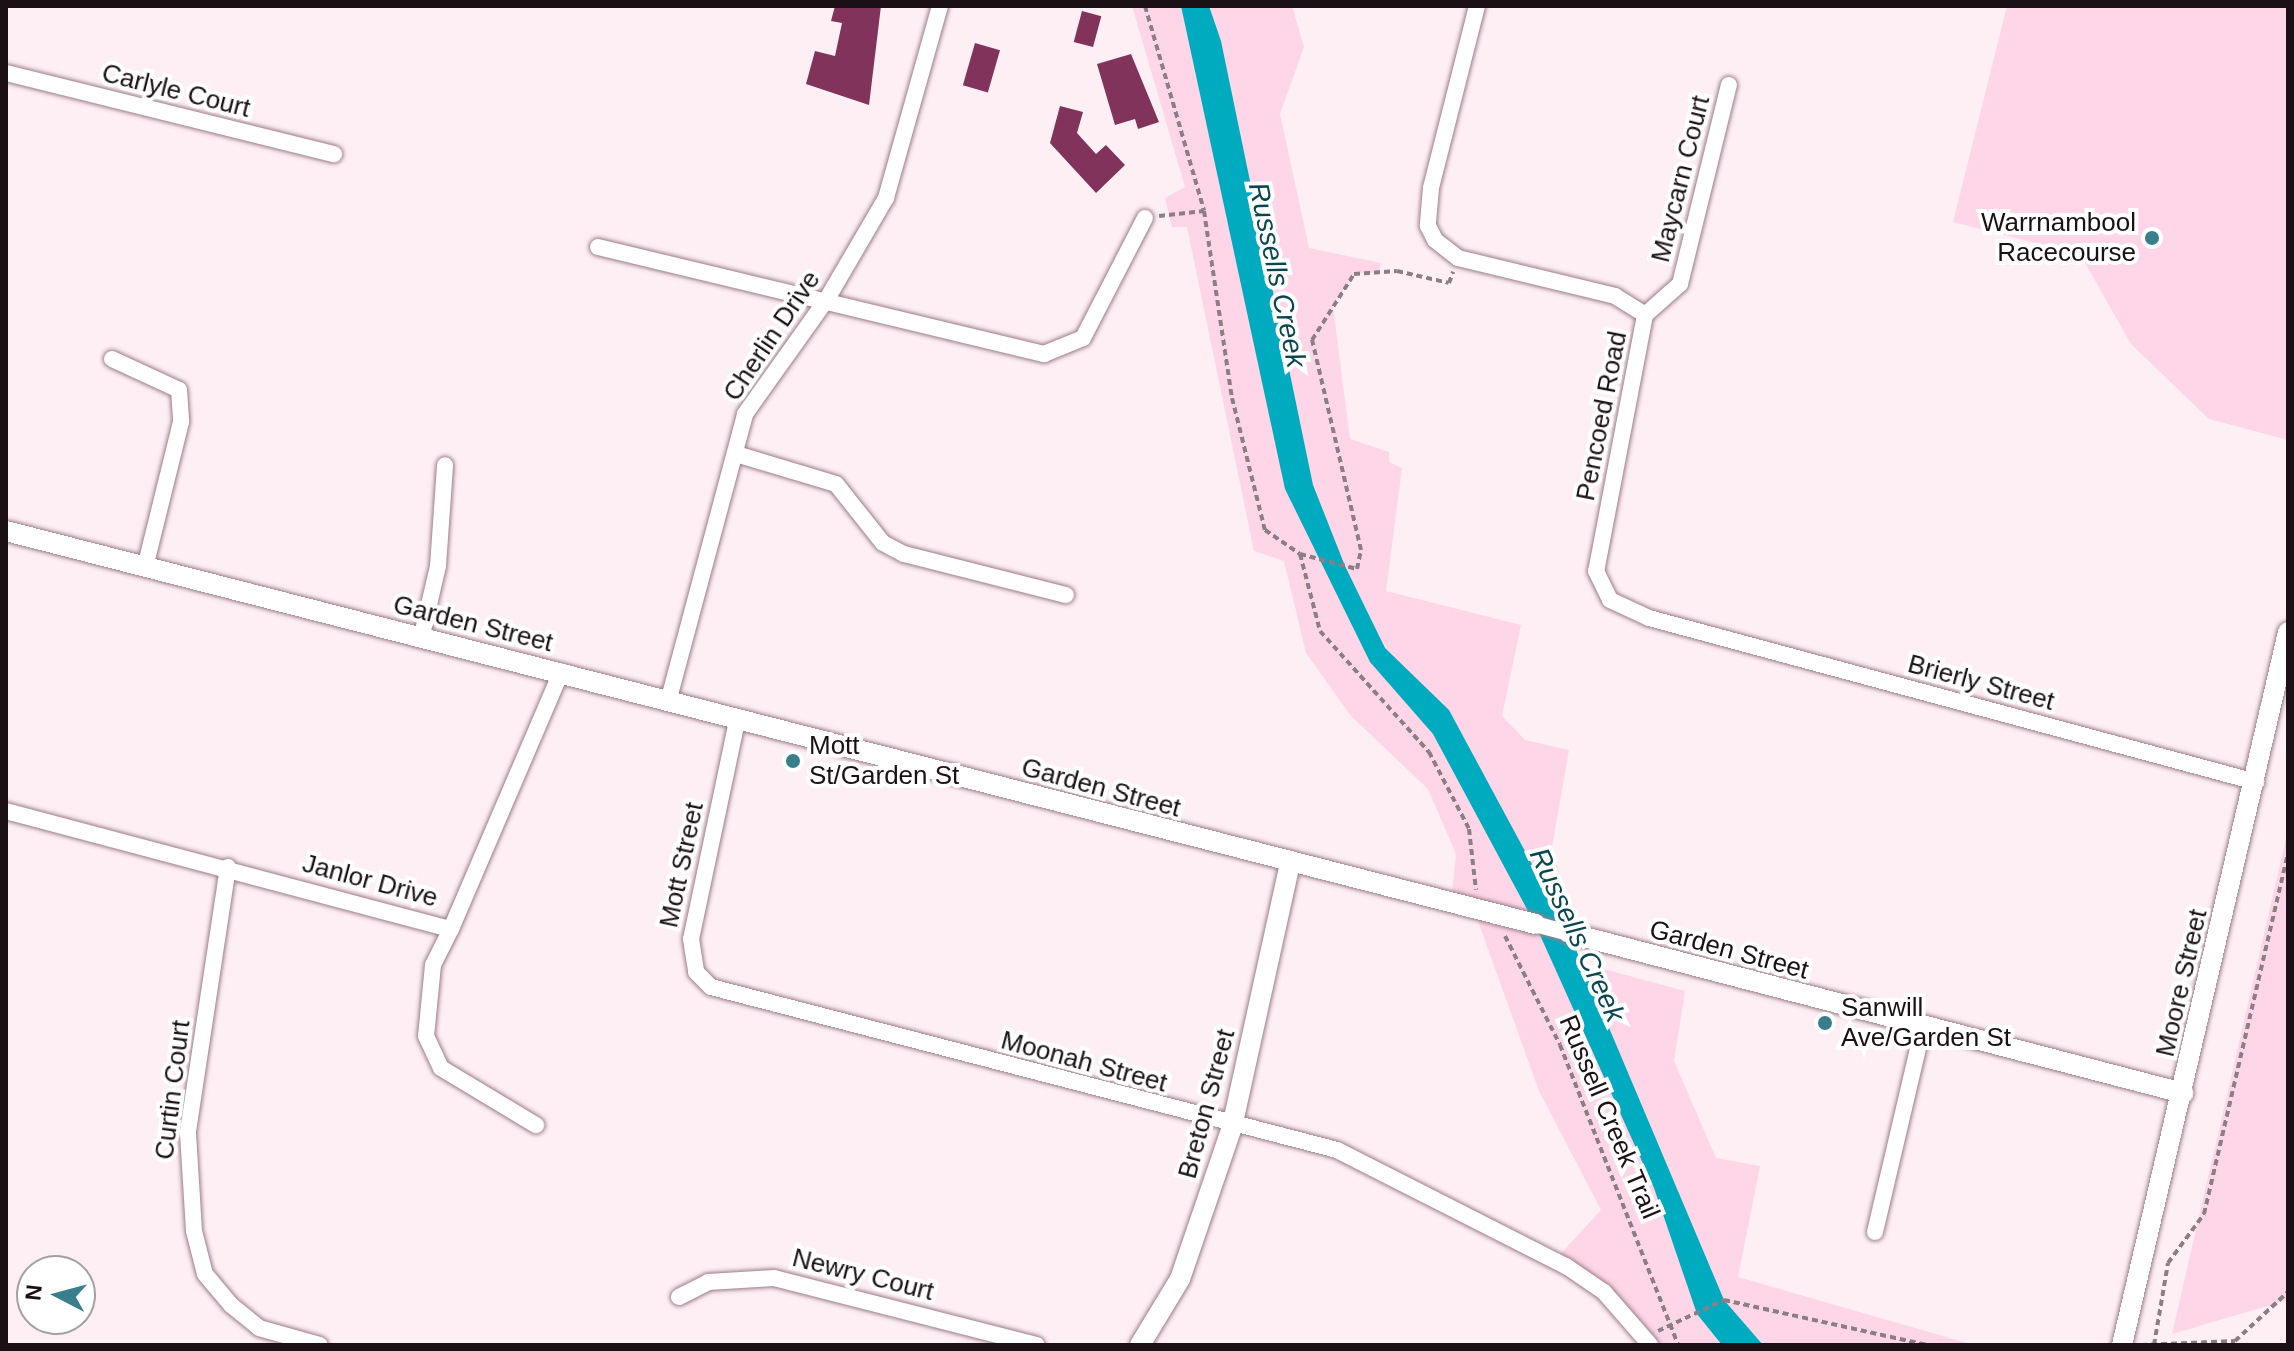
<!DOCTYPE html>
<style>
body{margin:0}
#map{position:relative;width:2294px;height:1351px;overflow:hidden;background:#feeff5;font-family:Helvetica,sans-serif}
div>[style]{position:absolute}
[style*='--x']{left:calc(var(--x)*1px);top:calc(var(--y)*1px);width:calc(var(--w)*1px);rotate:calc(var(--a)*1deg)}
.green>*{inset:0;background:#fed6e7}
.water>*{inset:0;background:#00abc0}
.building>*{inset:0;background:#81335b;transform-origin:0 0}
.path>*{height:4px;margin-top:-2px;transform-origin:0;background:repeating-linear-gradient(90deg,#8c7f84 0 6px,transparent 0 10px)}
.roads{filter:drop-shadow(0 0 2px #9b7c89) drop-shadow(0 0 2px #9b7c89)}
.minor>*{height:16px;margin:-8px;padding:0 8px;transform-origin:8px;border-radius:8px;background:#fff}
.tertiary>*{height:20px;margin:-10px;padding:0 10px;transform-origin:10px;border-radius:10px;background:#fff}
.dots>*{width:22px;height:22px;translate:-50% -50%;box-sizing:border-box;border:4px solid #fff;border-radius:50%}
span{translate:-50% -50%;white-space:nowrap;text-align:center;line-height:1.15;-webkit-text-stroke:8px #fff;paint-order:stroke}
.street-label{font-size:26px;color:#1b1015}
.poi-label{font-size:26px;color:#1b1015}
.right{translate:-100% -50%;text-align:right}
.left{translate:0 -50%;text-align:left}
.water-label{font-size:28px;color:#094650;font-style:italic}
.frame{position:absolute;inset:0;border:8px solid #1b1015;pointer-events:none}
.north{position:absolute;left:16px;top:1255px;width:80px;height:80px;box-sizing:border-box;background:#fff;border:2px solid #a49fa1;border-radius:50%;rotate:276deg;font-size:22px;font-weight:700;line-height:32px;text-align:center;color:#1b1015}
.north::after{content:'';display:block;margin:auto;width:28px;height:36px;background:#397f8b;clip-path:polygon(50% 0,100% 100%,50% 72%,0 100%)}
</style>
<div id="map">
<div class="green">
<i style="clip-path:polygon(1132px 6px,1292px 6px,1304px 47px,1280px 114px,1309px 248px,1381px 263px,1379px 272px,1354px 274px,1333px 307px,1350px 439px,1389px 452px,1389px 462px,1402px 468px,1386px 591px,1521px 625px,1502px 716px,1525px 740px,1569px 750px,1552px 847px,1577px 935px,1555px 929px,1574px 961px,1685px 991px,1674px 1061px,1716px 1158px,1760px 1166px,1738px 1277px,1974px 1345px,1650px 1345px,1633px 1320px,1555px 1260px,1601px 1210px,1539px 1091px,1474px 910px,1451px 904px,1456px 854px,1428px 789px,1351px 716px,1306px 653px,1284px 561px,1254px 551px,1187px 227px,1172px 227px,1165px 198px,1185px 187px)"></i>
<i style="clip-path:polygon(2007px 6px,2288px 6px,2288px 440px,2209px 419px,2131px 344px,2080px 254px,1953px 222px)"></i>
<i style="clip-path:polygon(2288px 830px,2288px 1300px,2172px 1334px)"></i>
</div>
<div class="water">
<i style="clip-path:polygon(1181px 6px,1209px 6px,1221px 41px,1313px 485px,1345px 566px,1385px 648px,1449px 710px,1569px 933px,1724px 1300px,1763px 1345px,1722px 1345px,1697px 1314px,1654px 1188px,1535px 924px,1433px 734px,1370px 662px,1285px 489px)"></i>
</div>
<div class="building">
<i style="clip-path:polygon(835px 6px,881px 6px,869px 105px,806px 84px,815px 51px,835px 56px,842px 23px,831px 21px)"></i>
<i style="left:1082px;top:11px;width:20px;height:32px;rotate:15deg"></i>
<i style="left:975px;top:43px;width:26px;height:44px;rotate:16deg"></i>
<i style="clip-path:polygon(1131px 54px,1159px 122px,1138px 129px,1135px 119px,1115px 125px,1097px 64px)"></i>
<i style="clip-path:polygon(1060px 106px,1083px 112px,1077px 133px,1096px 154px,1106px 145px,1125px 165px,1096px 193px,1050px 143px)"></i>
</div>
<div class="path">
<i style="--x:1145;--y:6;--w:213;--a:73.9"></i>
<i style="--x:1204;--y:211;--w:189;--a:81.5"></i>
<i style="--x:1232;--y:398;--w:136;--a:76"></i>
<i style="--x:1265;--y:530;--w:42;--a:34.4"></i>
<i style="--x:1300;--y:554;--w:59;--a:14.7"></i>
<i style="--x:1357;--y:569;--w:19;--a:-78"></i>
<i style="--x:1361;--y:550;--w:216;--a:-103.1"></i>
<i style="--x:1312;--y:340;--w:78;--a:-57.5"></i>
<i style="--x:1354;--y:274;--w:43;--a:-4"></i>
<i style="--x:1397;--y:271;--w:53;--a:13"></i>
<i style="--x:1449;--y:283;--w:12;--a:-70"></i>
<i style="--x:1159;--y:216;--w:45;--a:-6.3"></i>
<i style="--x:1300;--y:554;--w:80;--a:75.4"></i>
<i style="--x:1320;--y:631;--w:163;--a:48"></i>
<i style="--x:1429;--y:752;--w:87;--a:62.5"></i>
<i style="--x:1469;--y:829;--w:61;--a:83.5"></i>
<i style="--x:1505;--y:936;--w:122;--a:63.2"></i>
<i style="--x:1560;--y:1045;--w:322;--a:68.5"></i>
<i style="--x:1658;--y:1331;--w:73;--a:-25.2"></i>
<i style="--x:1724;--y:1300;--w:208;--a:12.5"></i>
<i style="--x:2141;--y:1345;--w:94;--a:-2.4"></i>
<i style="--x:2235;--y:1341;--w:72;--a:-42.8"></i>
<i style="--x:2154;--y:1345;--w:83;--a:-80.3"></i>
<i style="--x:2168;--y:1263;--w:61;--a:-53.7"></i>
<i style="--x:2204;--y:1214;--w:370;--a:-76.9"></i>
</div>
<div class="roads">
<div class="minor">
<i style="--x:1477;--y:6;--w:188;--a:104.2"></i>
<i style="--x:1431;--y:188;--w:38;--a:95"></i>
<i style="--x:1428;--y:226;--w:16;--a:63"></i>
<i style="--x:1435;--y:240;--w:29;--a:38"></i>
<i style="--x:1458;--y:258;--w:162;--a:13.6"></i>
<i style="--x:1615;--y:296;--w:36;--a:32"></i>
<i style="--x:1645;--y:315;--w:261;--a:100.8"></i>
<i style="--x:1596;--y:571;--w:32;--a:64"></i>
<i style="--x:1610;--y:600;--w:43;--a:24.8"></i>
<i style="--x:1649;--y:618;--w:629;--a:15.12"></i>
<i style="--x:6;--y:73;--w:338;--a:13.9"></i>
<i style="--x:598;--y:247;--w:459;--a:13.5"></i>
<i style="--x:1044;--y:354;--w:42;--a:-22.3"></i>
<i style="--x:1083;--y:338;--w:135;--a:-62.7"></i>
<i style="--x:1645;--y:315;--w:47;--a:-41.5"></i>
<i style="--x:1680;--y:284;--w:205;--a:-76.2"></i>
<i style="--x:112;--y:359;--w:74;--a:24.8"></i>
<i style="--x:179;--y:390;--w:32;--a:86"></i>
<i style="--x:181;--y:422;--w:150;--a:103.9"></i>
<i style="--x:736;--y:454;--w:104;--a:16.7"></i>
<i style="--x:836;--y:484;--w:75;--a:51.5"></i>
<i style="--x:883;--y:543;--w:24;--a:28"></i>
<i style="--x:904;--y:554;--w:167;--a:14.2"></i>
<i style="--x:421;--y:639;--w:75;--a:-76.9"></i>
<i style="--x:438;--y:566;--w:101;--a:-86"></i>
<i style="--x:668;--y:702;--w:298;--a:-75"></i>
<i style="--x:745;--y:414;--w:141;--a:-54.5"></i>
<i style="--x:827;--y:299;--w:117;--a:-59.7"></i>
<i style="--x:886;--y:198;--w:199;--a:-74.3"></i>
<i style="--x:737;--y:721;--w:223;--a:101.9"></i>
<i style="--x:691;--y:939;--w:33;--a:81"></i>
<i style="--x:696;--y:972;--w:21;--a:45"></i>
<i style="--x:711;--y:987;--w:647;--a:14.59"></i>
<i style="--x:1337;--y:1150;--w:257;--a:26.9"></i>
<i style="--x:1566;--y:1266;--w:46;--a:34.4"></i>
<i style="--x:1604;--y:1292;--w:70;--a:49"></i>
<i style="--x:6;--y:811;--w:460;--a:14.9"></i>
<i style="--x:451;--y:929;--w:280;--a:-66.8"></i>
<i style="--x:228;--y:867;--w:269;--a:98.6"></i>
<i style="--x:188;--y:1133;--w:98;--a:86.5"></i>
<i style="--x:194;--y:1231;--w:44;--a:75.7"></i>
<i style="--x:205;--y:1274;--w:40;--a:50"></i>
<i style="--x:231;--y:1305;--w:36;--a:39"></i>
<i style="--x:259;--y:1328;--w:63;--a:15.6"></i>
<i style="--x:1535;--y:924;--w:35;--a:15"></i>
<i style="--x:451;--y:929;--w:40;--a:116.6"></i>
<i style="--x:433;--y:965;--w:71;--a:95.6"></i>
<i style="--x:426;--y:1036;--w:35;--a:65"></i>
<i style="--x:441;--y:1068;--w:111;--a:31"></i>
<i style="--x:1875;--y:1232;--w:211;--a:-76.8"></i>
<i style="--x:679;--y:1297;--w:33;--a:-27"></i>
<i style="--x:708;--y:1282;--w:66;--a:-3.5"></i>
<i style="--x:774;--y:1278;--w:271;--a:14.3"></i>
</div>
<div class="tertiary">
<i style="--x:6;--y:531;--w:1579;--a:14.41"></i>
<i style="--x:1569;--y:933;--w:635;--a:14.61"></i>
<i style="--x:1140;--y:1345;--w:77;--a:-58.8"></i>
<i style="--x:1180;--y:1279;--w:161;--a:-71.1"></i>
<i style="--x:1232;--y:1127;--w:269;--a:-77.6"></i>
<i style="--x:2122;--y:1345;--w:732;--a:-76.89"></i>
</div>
</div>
<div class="dots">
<i style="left:2152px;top:238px;background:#397f8b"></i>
<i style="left:793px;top:761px;background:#397f8b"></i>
<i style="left:1825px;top:1023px;background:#397f8b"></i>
</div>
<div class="street-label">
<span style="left:176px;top:91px;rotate:14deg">Carlyle Court</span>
<span style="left:1681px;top:179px;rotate:-76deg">Maycarn Court</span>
<span style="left:772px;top:336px;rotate:-56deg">Cherlin Drive</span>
<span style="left:1602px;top:416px;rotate:-79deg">Pencoed Road</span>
<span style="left:473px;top:624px;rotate:14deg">Garden Street</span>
<span style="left:1981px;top:683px;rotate:15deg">Brierly Street</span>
<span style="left:1101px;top:788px;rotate:15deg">Garden Street</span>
<span style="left:682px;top:865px;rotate:-78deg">Mott Street</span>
<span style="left:370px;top:881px;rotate:15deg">Janlor Drive</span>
<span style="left:1729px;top:950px;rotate:15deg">Garden Street</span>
<span style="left:2182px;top:983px;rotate:-77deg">Moore Street</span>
<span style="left:1084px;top:1062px;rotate:15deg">Moonah Street</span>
<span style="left:173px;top:1090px;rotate:-83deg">Curtin Court</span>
<span style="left:1207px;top:1104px;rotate:-75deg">Breton Street</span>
<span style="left:1609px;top:1117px;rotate:67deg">Russell Creek Trail</span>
<span style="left:863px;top:1275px;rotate:14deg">Newry Court</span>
</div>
<div class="poi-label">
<span class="right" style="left:2136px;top:238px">Warrnambool<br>Racecourse</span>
<span class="left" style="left:809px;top:761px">Mott<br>St/Garden St</span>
<span class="left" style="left:1841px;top:1023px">Sanwill<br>Ave/Garden St</span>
</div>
<div class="water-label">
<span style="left:1277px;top:275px;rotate:78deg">Russells Creek</span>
<span style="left:1577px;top:935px;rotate:65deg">Russells Creek</span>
</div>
<div class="frame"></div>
<div class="north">N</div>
</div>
